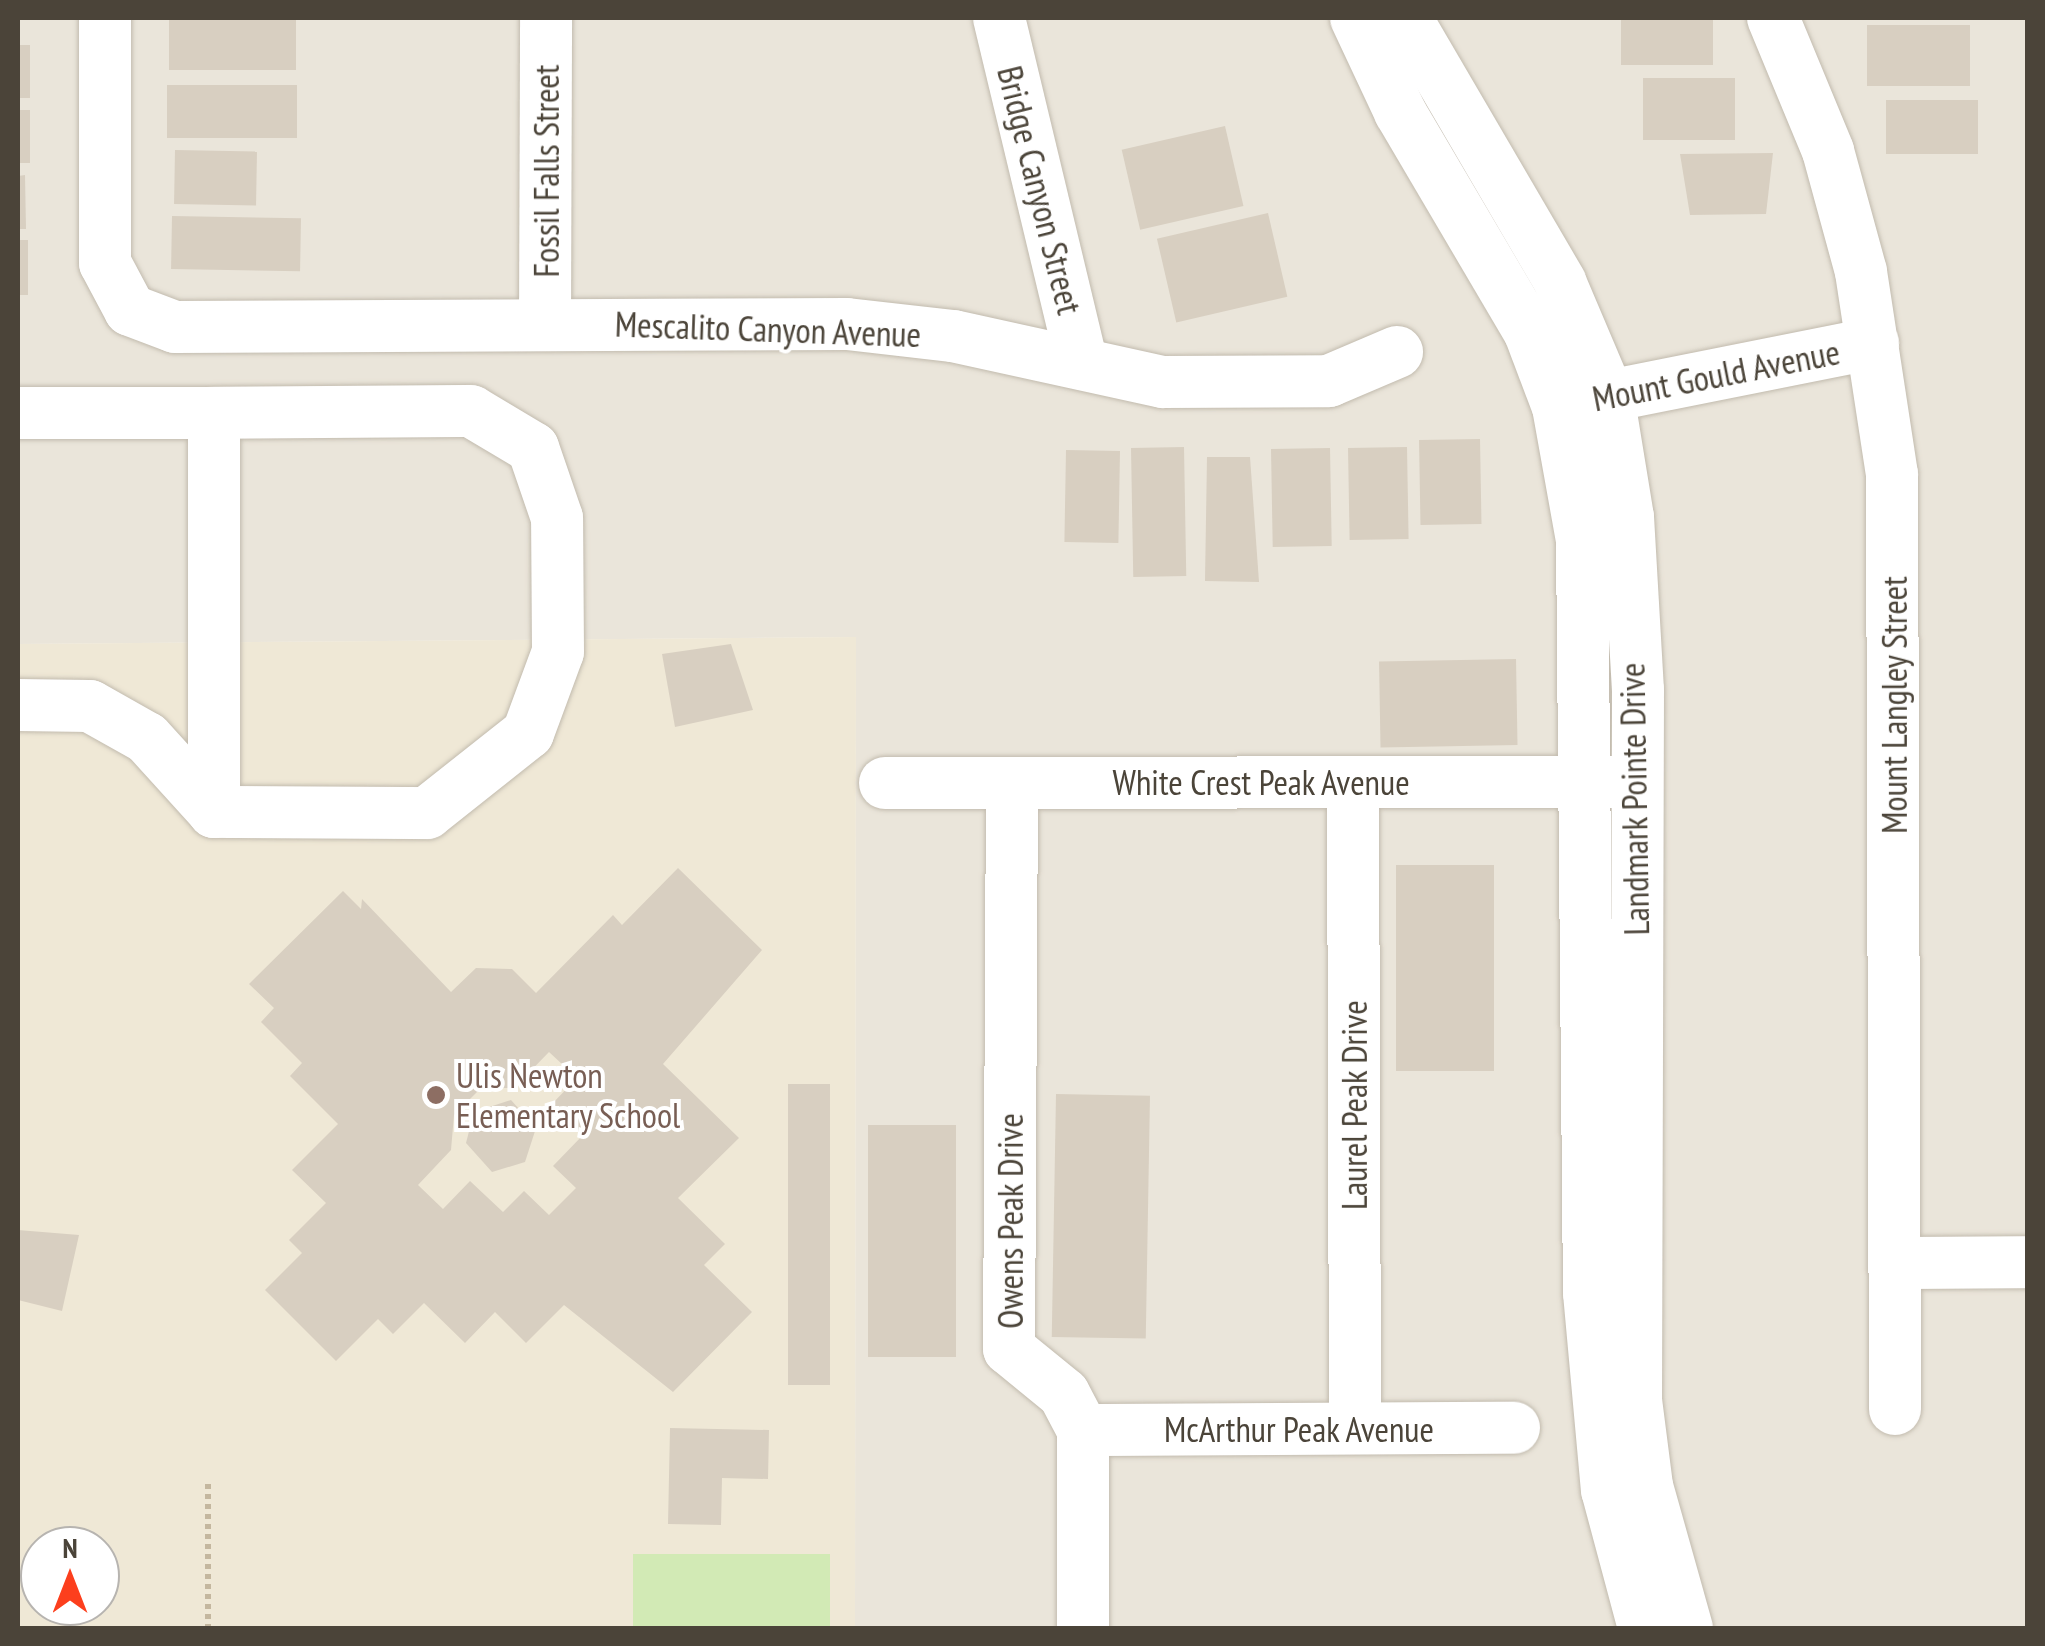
<!DOCTYPE html>
<style>
body{margin:0}
#map{position:relative;width:2045px;height:1646px;overflow:hidden;background:#f6f3ec;font-family:"PT Sans Narrow",sans-serif}
div>[style]{position:absolute}
[style*='--x']{left:calc(var(--x)*1px);top:calc(var(--y)*1px);width:calc(var(--w)*1px);rotate:calc(var(--a)*1deg)}
.residential>*{inset:0;background:#eae5da}
.education>*{inset:0;background:#efe8d6}
.green>*{inset:0;background:#d2eab5;transform-origin:0 0}
.building>*{inset:0;background:#d8cfc1;transform-origin:0 0}
.path>*{height:6px;margin-top:-3px;transform-origin:0;background:repeating-linear-gradient(90deg,#c4b79f 0 5px,transparent 0 10px)}
.roads{filter:drop-shadow(0 0 2px #c2bbae) drop-shadow(0 0 2px #c2bbae)}
.minor>*{height:52px;margin:-26px;padding:0 26px;transform-origin:26px;border-radius:26px;background:#fff}
.dots>*{width:28px;height:28px;translate:-50% -50%;box-sizing:border-box;border:5px solid #fff;border-radius:50%}
span{translate:-50% -50%;white-space:nowrap;text-align:center;line-height:1.15;-webkit-text-stroke:8px #fff;paint-order:stroke}
.street-label{font-size:35px;color:#4b4439}
.education-label{font-size:35px;color:#785e54}
.left{translate:0 -50%;text-align:left}
.frame{position:absolute;inset:0;border:20px solid #4b4439;pointer-events:none}
.north{position:absolute;left:20px;top:1526px;width:100px;height:100px;box-sizing:border-box;background:#fff;border:2px solid #b7b4b0;border-radius:50%;rotate:0deg;font-size:28px;font-weight:700;line-height:40px;text-align:center;color:#4b4439}
.north::after{content:'';display:block;margin:auto;width:35px;height:45px;background:#fc3f1d;clip-path:polygon(50% 0,100% 100%,50% 72%,0 100%)}
</style>
<div id="map">
<div class="residential">
<i style="clip-path:polygon(18px 18px,2027px 18px,2027px 1628px,855px 1628px,856px 637px,18px 644px)"></i>
</div>
<div class="education">
<i style="clip-path:polygon(evenodd,856px 637px,855px 1628px,18px 1628px,18px 644px,856px 637px,40px 1546px,100px 1546px,100px 1606px,40px 1606px,40px 1546px)"></i>
</div>
<div class="green">
<i style="left:633px;top:1554px;width:197px;height:74px"></i>
</div>
<div class="building">
<i style="left:169px;top:18px;width:127px;height:52px"></i>
<i style="left:1621px;top:18px;width:92px;height:47px"></i>
<i style="left:1867px;top:25px;width:103px;height:61px"></i>
<i style="left:18px;top:45px;width:12px;height:53px"></i>
<i style="left:1643px;top:78px;width:92px;height:62px"></i>
<i style="left:167px;top:85px;width:130px;height:53px"></i>
<i style="left:1886px;top:100px;width:92px;height:54px"></i>
<i style="left:18px;top:110px;width:12px;height:53px"></i>
<i style="left:1225px;top:126px;width:82px;height:106px;rotate:77deg"></i>
<i style="left:175px;top:150px;width:82px;height:54px;rotate:1deg"></i>
<i style="clip-path:polygon(1773px 153px,1766px 214px,1690px 215px,1680px 154px)"></i>
<i style="clip-path:polygon(25px 175px,26px 229px,18px 229px,18px 176px)"></i>
<i style="left:1268px;top:213px;width:86px;height:114px;rotate:77deg"></i>
<i style="left:172px;top:216px;width:129px;height:53px;rotate:1deg"></i>
<i style="left:18px;top:240px;width:10px;height:55px"></i>
<i style="left:1480px;top:439px;width:85px;height:61px;rotate:89deg"></i>
<i style="left:1184px;top:447px;width:129px;height:53px;rotate:89deg"></i>
<i style="left:1407px;top:447px;width:92px;height:59px;rotate:89deg"></i>
<i style="left:1330px;top:448px;width:98px;height:59px;rotate:89deg"></i>
<i style="left:1066px;top:450px;width:54px;height:92px;rotate:1deg"></i>
<i style="clip-path:polygon(1207px 457px,1250px 457px,1259px 582px,1205px 581px)"></i>
<i style="clip-path:polygon(731px 644px,753px 710px,675px 727px,662px 654px)"></i>
<i style="left:1516px;top:659px;width:86px;height:137px;rotate:89deg"></i>
<i style="left:1396px;top:865px;width:98px;height:206px"></i>
<i style="clip-path:polygon(evenodd,678px 868px,762px 950px,663px 1064px,739px 1138px,678px 1198px,725px 1244px,704px 1265px,752px 1312px,673px 1392px,564px 1305px,526px 1343px,495px 1312px,465px 1343px,424px 1303px,393px 1334px,378px 1319px,336px 1361px,265px 1290px,302px 1253px,289px 1240px,326px 1203px,292px 1170px,338px 1124px,290px 1076px,302px 1063px,261px 1022px,274px 1008px,249px 984px,343px 891px,361px 909px,362px 899px,451px 992px,476px 968px,512px 969px,536px 993px,613px 915px,622px 925px,678px 868px,549px 1052px,577px 1078px,550px 1106px,582px 1136px,553px 1166px,576px 1188px,549px 1215px,524px 1191px,503px 1212px,470px 1181px,443px 1209px,418px 1185px,451px 1150px,454px 1115px,481px 1088px,514px 1088px,549px 1052px)"></i>
<i style="left:788px;top:1084px;width:42px;height:301px"></i>
<i style="left:1056px;top:1094px;width:94px;height:243px;rotate:1deg"></i>
<i style="clip-path:polygon(511px 1100px,536px 1128px,525px 1162px,492px 1172px,466px 1143px,474px 1112px)"></i>
<i style="left:868px;top:1125px;width:88px;height:232px"></i>
<i style="clip-path:polygon(18px 1230px,79px 1235px,62px 1311px,18px 1300px)"></i>
<i style="clip-path:polygon(670px 1428px,769px 1430px,768px 1479px,722px 1478px,721px 1525px,668px 1524px)"></i>
</div>
<div class="path">
<i style="--x:208;--y:1484;--w:144;--a:90"></i>
</div>
<div class="roads">
<div class="minor">
<i style="--x:105;--y:18;--w:245;--a:90"></i>
<i style="--x:105;--y:263;--w:53;--a:62"></i>
<i style="--x:130;--y:310;--w:48;--a:20.7"></i>
<i style="--x:175;--y:327;--w:672;--a:-0.26"></i>
<i style="--x:847;--y:324;--w:107;--a:6.5"></i>
<i style="--x:953;--y:336;--w:215;--a:12.4"></i>
<i style="--x:1163;--y:382;--w:166;--a:-0.3"></i>
<i style="--x:1329;--y:381;--w:74;--a:-23.1"></i>
<i style="--x:999;--y:18;--w:355;--a:76.5"></i>
<i style="--x:1356;--y:18;--w:104;--a:64.9"></i>
<i style="--x:1400;--y:112;--w:256;--a:59.5"></i>
<i style="--x:1530;--y:333;--w:79;--a:69.3"></i>
<i style="--x:1558;--y:407;--w:135;--a:79.8"></i>
<i style="--x:1582;--y:540;--w:753;--a:89.47"></i>
<i style="--x:1589;--y:1293;--w:198;--a:84.8"></i>
<i style="--x:1607;--y:1490;--w:143;--a:75"></i>
<i style="--x:1406;--y:18;--w:306;--a:59.7"></i>
<i style="--x:1560;--y:282;--w:123;--a:67"></i>
<i style="--x:1608;--y:395;--w:124;--a:80.7"></i>
<i style="--x:1628;--y:517;--w:173;--a:86.7"></i>
<i style="--x:1638;--y:690;--w:710;--a:90.16"></i>
<i style="--x:1636;--y:1400;--w:87;--a:82.7"></i>
<i style="--x:1647;--y:1486;--w:148;--a:74.3"></i>
<i style="--x:1773;--y:18;--w:144;--a:67.5"></i>
<i style="--x:1828;--y:151;--w:125;--a:74.7"></i>
<i style="--x:1861;--y:272;--w:204;--a:81.3"></i>
<i style="--x:1892;--y:474;--w:935;--a:89.82"></i>
<i style="--x:545;--y:324;--w:306;--a:-89.8"></i>
<i style="--x:1574;--y:403;--w:305;--a:-11.3"></i>
<i style="--x:18;--y:413;--w:196;--a:0"></i>
<i style="--x:18;--y:705;--w:72;--a:0.8"></i>
<i style="--x:90;--y:706;--w:65;--a:29.3"></i>
<i style="--x:147;--y:738;--w:100;--a:47.8"></i>
<i style="--x:214;--y:812;--w:213;--a:0.3"></i>
<i style="--x:427;--y:813;--w:129;--a:-38.4"></i>
<i style="--x:528;--y:733;--w:86;--a:-69.7"></i>
<i style="--x:558;--y:652;--w:134;--a:-90.4"></i>
<i style="--x:557;--y:518;--w:74;--a:-108.9"></i>
<i style="--x:533;--y:448;--w:72;--a:-149.2"></i>
<i style="--x:471;--y:411;--w:257;--a:179.6"></i>
<i style="--x:214;--y:413;--w:399;--a:90"></i>
<i style="--x:1353;--y:782;--w:646;--a:89.82"></i>
<i style="--x:885;--y:783;--w:733;--a:-0.08"></i>
<i style="--x:1012;--y:783;--w:566;--a:90.3"></i>
<i style="--x:1009;--y:1349;--w:71;--a:39.3"></i>
<i style="--x:1064;--y:1394;--w:41;--a:62.2"></i>
<i style="--x:1083;--y:1430;--w:198;--a:90"></i>
<i style="--x:1897;--y:1263;--w:131;--a:-0.4"></i>
<i style="--x:1083;--y:1430;--w:431;--a:-0.3"></i>
</div>
</div>
<div class="dots">
<i style="left:436px;top:1095px;background:#8d6e63"></i>
</div>
<div class="street-label">
<span style="left:546px;top:171px;rotate:-90deg">Fossil Falls Street</span>
<span style="left:1040px;top:190px;rotate:76deg">Bridge Canyon Street</span>
<span style="left:768px;top:329px;rotate:2deg">Mescalito Canyon Avenue</span>
<span style="left:1716px;top:375px;rotate:-11deg">Mount Gould Avenue</span>
<span style="left:1894px;top:705px;rotate:-90deg">Mount Langley Street</span>
<span style="left:1261px;top:782px">White Crest Peak Avenue</span>
<span style="left:1634px;top:799px;rotate:-91deg">Landmark Pointe Drive</span>
<span style="left:1354px;top:1105px;rotate:-90deg">Laurel Peak Drive</span>
<span style="left:1010px;top:1221px;rotate:-90deg">Owens Peak Drive</span>
<span style="left:1299px;top:1429px">McArthur Peak Avenue</span>
</div>
<div class="education-label">
<span class="left" style="left:456px;top:1095px">Ulis Newton<br>Elementary School</span>
</div>
<div class="frame"></div>
<div class="north">N</div>
</div>
